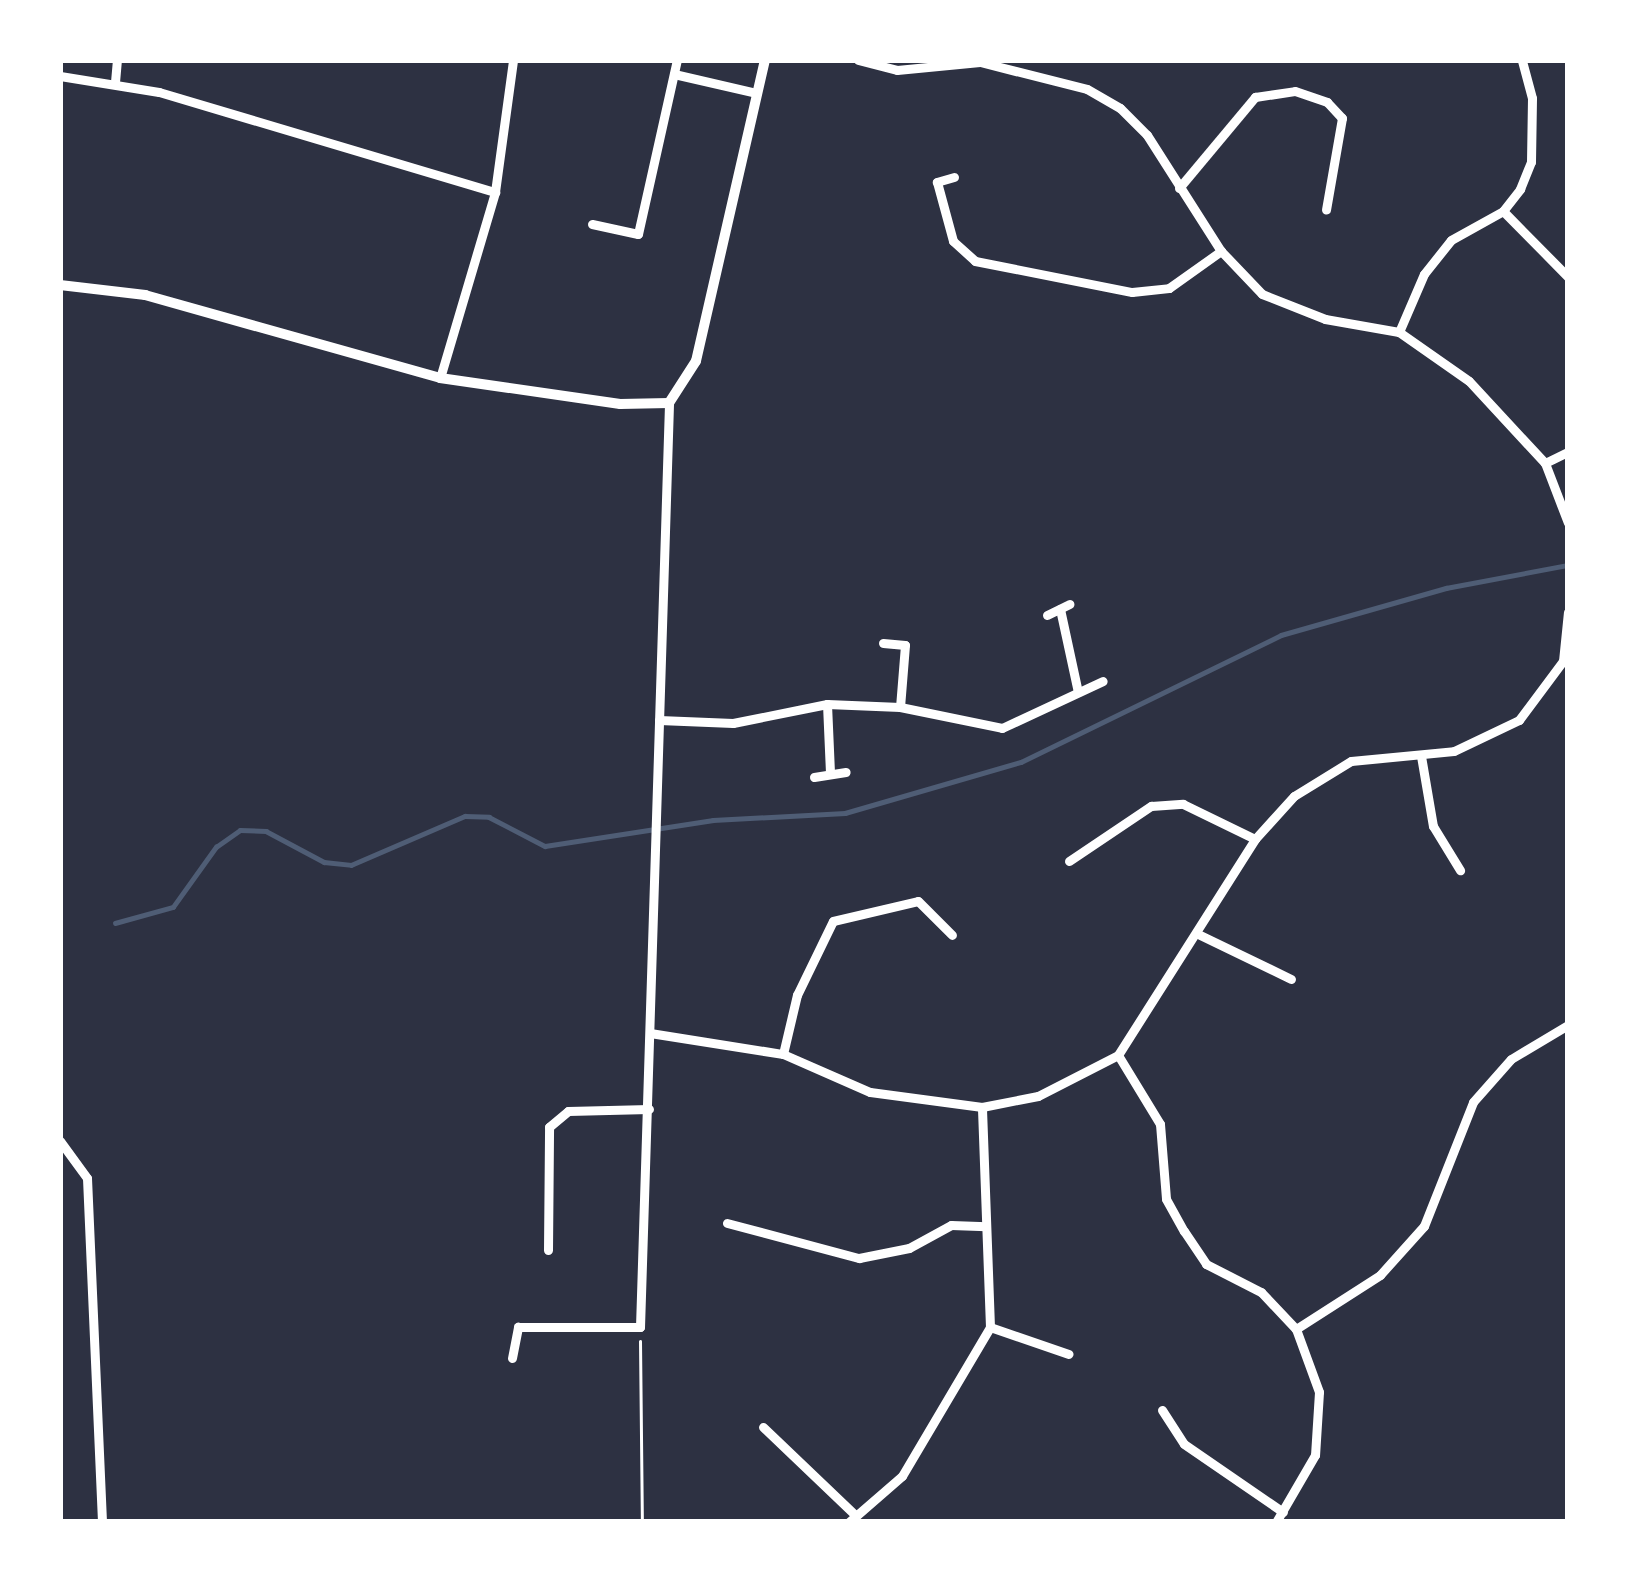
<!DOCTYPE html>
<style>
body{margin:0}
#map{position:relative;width:1628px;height:1582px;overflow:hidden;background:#2d3142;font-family:Manrope,sans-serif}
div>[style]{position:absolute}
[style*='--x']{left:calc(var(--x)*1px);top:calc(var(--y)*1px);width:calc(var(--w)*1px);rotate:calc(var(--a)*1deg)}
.stream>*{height:4.5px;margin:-2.25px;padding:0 2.25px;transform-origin:2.25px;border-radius:2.25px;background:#4f5d75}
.path>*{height:3px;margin:-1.5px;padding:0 1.5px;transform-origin:1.5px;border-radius:1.5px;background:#fff}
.minor>*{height:9px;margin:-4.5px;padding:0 4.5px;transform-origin:4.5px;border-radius:4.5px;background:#fff}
.tertiary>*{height:10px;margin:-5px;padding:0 5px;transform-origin:5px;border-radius:5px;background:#fff}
span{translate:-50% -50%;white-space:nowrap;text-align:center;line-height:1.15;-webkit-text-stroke:10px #fff;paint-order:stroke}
.frame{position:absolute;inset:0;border:63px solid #fff;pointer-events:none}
</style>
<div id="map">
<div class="stream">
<i style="--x:115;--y:923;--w:60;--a:-15.4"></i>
<i style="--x:173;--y:907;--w:74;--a:-54.4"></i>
<i style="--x:216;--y:847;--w:29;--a:-35"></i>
<i style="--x:240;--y:830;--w:26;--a:2"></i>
<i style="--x:266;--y:831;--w:66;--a:28.1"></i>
<i style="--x:324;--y:862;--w:27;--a:6"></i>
<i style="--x:351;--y:865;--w:124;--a:-23.3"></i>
<i style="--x:465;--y:816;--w:24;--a:2"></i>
<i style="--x:489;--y:817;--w:63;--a:27.4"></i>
<i style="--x:545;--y:846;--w:170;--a:-8.8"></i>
<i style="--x:713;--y:820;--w:132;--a:-3"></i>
<i style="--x:845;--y:813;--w:183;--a:-16.2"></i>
<i style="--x:1021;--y:762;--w:289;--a:-26"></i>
<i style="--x:1281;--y:635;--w:172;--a:-15.9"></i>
<i style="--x:1446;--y:588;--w:124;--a:-10.7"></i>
</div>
<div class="path">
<i style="--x:640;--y:1341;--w:181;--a:89.4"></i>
</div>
<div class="minor">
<i style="--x:858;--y:60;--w:40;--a:14.4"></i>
<i style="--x:897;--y:70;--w:83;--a:-5.5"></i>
<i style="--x:980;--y:62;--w:110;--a:14.2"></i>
<i style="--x:1087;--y:89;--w:38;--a:30"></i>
<i style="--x:1120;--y:108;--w:38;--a:45"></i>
<i style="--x:1147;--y:135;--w:138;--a:57.5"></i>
<i style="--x:1221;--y:251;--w:59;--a:46.4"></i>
<i style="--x:1262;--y:294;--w:68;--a:21.6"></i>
<i style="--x:1325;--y:319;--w:75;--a:10"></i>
<i style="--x:1399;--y:332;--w:85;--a:35"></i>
<i style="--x:1469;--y:381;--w:112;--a:47.2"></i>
<i style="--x:1545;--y:463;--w:64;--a:69"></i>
<i style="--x:674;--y:74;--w:84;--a:13"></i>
<i style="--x:60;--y:76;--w:100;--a:9.2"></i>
<i style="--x:159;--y:92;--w:351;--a:16.6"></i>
<i style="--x:115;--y:82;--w:22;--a:-85"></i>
<i style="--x:954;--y:177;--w:18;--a:164"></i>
<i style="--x:937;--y:182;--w:61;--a:74.8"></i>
<i style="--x:953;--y:241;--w:30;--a:42"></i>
<i style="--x:975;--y:261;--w:160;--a:11.2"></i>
<i style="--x:1132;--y:292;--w:37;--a:-6"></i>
<i style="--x:1169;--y:288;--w:64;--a:-35.4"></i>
<i style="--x:1179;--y:188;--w:119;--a:-50.1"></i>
<i style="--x:1255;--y:97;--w:40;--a:-8.5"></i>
<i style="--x:1295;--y:91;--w:34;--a:19"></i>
<i style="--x:1327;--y:102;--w:22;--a:47"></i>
<i style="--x:1342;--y:118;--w:93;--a:99.9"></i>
<i style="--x:1503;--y:211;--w:93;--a:45.4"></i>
<i style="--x:592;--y:224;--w:47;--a:12.3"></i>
<i style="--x:638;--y:234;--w:178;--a:-77.4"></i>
<i style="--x:1399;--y:332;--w:63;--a:-66.7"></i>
<i style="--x:1424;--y:274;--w:43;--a:-51.5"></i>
<i style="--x:1451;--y:240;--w:60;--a:-29.1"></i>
<i style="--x:1503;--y:211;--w:28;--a:-52"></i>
<i style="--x:1520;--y:189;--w:29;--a:-68"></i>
<i style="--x:1531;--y:162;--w:64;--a:-89.1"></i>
<i style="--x:1532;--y:98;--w:39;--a:-105"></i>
<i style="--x:440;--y:378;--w:194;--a:-73.5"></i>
<i style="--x:495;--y:192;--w:133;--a:-82.2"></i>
<i style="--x:1545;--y:463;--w:25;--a:-26"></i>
<i style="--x:1060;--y:609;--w:85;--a:77.8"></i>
<i style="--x:1047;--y:615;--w:25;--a:-26"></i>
<i style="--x:883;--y:643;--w:22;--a:5"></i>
<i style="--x:905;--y:645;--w:62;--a:94.6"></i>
<i style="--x:827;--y:704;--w:70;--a:87.5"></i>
<i style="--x:659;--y:720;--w:74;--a:2.3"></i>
<i style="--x:733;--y:723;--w:96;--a:-11.4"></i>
<i style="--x:827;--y:704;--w:73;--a:2.4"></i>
<i style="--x:900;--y:707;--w:104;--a:11.6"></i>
<i style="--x:1002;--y:728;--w:111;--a:-25"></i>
<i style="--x:1421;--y:756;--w:71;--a:80.3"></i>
<i style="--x:1433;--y:826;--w:52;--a:58.5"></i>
<i style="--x:814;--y:777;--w:32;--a:-9"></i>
<i style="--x:1069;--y:861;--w:99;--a:-33.9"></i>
<i style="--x:1151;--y:806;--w:32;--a:-4"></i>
<i style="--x:1183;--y:804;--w:80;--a:25.9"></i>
<i style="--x:1200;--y:935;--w:101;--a:25.8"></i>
<i style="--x:650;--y:1033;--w:135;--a:9"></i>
<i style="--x:783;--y:1054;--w:95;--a:23.6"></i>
<i style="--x:870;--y:1092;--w:113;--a:7.6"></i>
<i style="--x:982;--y:1107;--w:57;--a:-11.1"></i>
<i style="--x:1038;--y:1096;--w:90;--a:-27.1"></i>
<i style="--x:1118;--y:1055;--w:256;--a:-57.6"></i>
<i style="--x:1255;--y:839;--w:58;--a:-47.8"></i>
<i style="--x:1294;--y:796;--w:67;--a:-31.6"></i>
<i style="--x:1351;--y:761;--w:103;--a:-5.5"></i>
<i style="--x:1454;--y:751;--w:72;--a:-25.5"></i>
<i style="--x:1519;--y:720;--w:74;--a:-53.3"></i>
<i style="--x:1563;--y:661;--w:49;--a:-84.2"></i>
<i style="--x:783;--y:1054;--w:61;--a:-76.7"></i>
<i style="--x:797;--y:995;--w:82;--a:-64.1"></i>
<i style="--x:833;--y:921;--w:87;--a:-13.2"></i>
<i style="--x:918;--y:901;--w:48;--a:45"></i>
<i style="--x:1118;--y:1055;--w:81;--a:58.7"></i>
<i style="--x:1160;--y:1124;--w:75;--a:85.4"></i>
<i style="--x:1166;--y:1199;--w:37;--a:61"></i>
<i style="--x:1184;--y:1231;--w:40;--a:56"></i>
<i style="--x:1206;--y:1264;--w:62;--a:27"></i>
<i style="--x:1261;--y:1292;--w:51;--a:46.6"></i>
<i style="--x:1296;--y:1329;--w:67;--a:69.9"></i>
<i style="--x:1319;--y:1392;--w:63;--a:93.6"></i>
<i style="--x:1315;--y:1455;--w:78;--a:120.2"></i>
<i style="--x:60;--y:1141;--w:46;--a:53.9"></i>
<i style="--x:87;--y:1178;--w:344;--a:87.5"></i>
<i style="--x:727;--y:1223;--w:137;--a:14.9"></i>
<i style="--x:859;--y:1258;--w:51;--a:-11.3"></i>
<i style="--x:909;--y:1248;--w:48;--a:-28.7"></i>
<i style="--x:951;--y:1225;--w:35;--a:2"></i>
<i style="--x:548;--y:1250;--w:123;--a:-89.5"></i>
<i style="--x:549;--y:1127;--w:25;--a:-40"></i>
<i style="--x:568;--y:1111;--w:81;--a:-1.4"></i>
<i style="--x:990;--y:1327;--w:83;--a:18.9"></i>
<i style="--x:1296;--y:1329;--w:100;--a:-32.7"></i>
<i style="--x:1380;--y:1275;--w:66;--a:-48.1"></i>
<i style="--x:1424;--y:1226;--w:133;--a:-68.4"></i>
<i style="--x:1473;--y:1102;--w:57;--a:-48.5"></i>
<i style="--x:1511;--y:1059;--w:66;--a:-30.8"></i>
<i style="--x:512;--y:1358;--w:32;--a:-79"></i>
<i style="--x:518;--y:1327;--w:122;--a:0"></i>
<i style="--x:640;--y:1327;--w:924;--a:-88.2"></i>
<i style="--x:1162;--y:1410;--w:40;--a:57.1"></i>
<i style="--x:1184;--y:1444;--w:120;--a:34.5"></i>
<i style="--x:763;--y:1427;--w:126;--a:43.7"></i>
<i style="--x:849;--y:1522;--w:70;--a:-41"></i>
<i style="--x:902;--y:1476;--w:173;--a:-59.4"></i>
<i style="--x:990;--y:1327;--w:220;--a:-92.1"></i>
</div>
<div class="tertiary">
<i style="--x:60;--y:285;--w:86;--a:6.7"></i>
<i style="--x:145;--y:295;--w:306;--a:15.7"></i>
<i style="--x:440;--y:378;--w:182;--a:8.2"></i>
<i style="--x:620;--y:404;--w:49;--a:-1.2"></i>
<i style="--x:669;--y:403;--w:50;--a:-57.3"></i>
<i style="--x:696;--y:361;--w:309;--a:-77.1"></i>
</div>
<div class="frame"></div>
</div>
